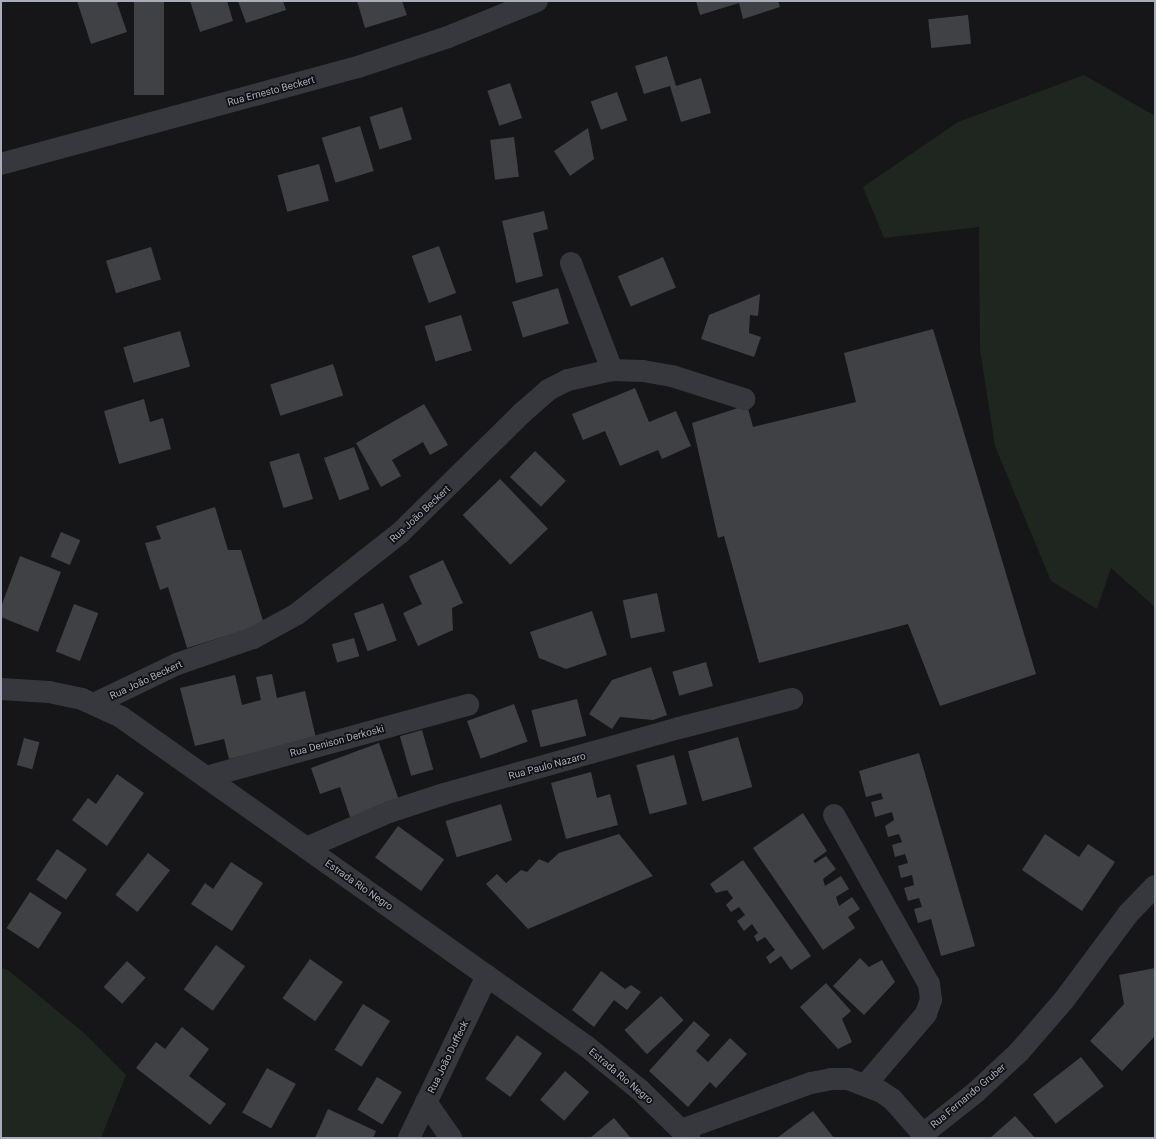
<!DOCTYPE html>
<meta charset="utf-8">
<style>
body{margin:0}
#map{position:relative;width:1156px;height:1139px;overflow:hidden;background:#161618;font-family:Roboto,sans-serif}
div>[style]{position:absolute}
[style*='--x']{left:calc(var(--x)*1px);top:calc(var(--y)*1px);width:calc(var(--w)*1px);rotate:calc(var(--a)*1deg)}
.green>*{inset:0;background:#1e261f}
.building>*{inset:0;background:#404145;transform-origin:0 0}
.minor>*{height:22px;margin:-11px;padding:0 11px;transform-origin:11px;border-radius:11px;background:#37383d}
span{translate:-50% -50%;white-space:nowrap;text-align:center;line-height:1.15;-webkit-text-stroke:3.5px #111113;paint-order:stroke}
.street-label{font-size:10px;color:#a8adb8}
.frame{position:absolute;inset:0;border:2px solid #a8adb8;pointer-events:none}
</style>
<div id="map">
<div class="green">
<i style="clip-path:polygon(1084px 75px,1155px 116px,1155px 607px,1111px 568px,1097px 609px,1051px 581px,995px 446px,980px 349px,979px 227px,884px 238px,863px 187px,958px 122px)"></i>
<i style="clip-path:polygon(1px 968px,8px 970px,84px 1033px,126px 1075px,101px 1138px,1px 1138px)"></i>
</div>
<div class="building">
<i style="clip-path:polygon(77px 1px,121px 1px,117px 3px,127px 32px,91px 44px)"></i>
<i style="left:134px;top:1px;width:30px;height:94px"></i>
<i style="clip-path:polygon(190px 1px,227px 1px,233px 21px,200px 32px)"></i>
<i style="clip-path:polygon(238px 1px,283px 1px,286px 10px,246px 23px)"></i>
<i style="clip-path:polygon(357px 1px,402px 1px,407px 15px,365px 28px)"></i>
<i style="clip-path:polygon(696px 1px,778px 1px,780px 7px,743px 19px,739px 3px,700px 15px)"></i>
<i style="left:968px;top:15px;width:29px;height:40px;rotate:84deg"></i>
<i style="clip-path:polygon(667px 56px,676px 86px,701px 78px,711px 113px,681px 122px,670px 86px,644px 94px,635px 66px)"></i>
<i style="left:510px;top:83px;width:37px;height:24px;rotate:71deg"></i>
<i style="left:617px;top:92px;width:30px;height:28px;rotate:70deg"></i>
<i style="left:402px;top:107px;width:34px;height:34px;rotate:73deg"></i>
<i style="left:360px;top:126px;width:47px;height:40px;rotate:73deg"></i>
<i style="clip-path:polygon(588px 128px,594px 159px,570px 176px,554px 151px)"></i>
<i style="left:514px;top:137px;width:40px;height:24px;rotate:83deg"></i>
<i style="left:319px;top:164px;width:38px;height:43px;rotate:75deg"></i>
<i style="clip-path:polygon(544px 211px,548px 229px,533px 233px,543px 276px,516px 283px,502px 221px)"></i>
<i style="left:439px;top:246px;width:50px;height:29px;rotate:70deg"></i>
<i style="left:151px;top:247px;width:34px;height:47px;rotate:73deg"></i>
<i style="left:663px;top:257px;width:33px;height:49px;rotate:67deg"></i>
<i style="left:558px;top:288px;width:37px;height:48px;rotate:73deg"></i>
<i style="clip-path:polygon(760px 294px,758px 316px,750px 315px,749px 333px,761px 337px,754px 357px,701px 339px,709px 315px)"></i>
<i style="left:461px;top:315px;width:37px;height:38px;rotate:73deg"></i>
<i style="clip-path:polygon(933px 329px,1036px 674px,940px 706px,908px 624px,759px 663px,724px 536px,718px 538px,692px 423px,747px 405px,753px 427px,856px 402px,844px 353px)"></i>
<i style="left:180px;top:331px;width:37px;height:59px;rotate:74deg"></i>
<i style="left:333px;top:364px;width:33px;height:66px;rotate:72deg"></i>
<i style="clip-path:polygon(635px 388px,649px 422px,676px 411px,691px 446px,662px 459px,658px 450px,620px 466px,605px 431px,583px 440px,572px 414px)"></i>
<i style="clip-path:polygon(144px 399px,150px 422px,163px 418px,171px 449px,119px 464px,104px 411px)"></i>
<i style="clip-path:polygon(424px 404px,448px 445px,430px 455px,423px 442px,392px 460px,401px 476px,381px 487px,356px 443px)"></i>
<i style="left:354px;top:447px;width:45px;height:32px;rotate:70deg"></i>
<i style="left:535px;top:451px;width:43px;height:36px;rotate:44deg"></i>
<i style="left:299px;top:453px;width:48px;height:31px;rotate:73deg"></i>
<i style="left:500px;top:479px;width:69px;height:52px;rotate:46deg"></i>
<i style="clip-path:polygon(215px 507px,228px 550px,241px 550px,264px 624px,187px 648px,168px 587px,160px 590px,145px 543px,161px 539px,156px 526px)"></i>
<i style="left:61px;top:532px;width:21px;height:27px;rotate:23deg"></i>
<i style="clip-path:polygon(20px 556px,61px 572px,38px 632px,1px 617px,1px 607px)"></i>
<i style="clip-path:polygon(443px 560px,463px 603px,452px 608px,453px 630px,418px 646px,403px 613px,422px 604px,409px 576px)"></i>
<i style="left:657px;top:593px;width:39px;height:35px;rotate:78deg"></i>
<i style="left:383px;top:603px;width:40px;height:31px;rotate:70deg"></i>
<i style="left:74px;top:604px;width:26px;height:51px;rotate:21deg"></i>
<i style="clip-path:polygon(592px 611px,607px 655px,566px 669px,539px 658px,530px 632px)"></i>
<i style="left:354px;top:638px;width:19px;height:23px;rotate:74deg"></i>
<i style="left:706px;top:662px;width:25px;height:35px;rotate:74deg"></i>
<i style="clip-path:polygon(651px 667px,667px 715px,653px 720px,620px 717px,612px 729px,589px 714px,612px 680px)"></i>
<i style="clip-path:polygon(272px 674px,277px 698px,305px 691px,316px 738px,229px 759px,224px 739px,195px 746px,180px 688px,235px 675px,242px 705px,261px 700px,256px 677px)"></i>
<i style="left:577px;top:699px;width:38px;height:47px;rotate:76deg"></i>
<i style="left:514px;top:704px;width:40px;height:50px;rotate:70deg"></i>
<i style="left:422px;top:730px;width:41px;height:23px;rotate:74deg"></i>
<i style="left:738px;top:737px;width:52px;height:52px;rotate:74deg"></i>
<i style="left:24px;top:738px;width:16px;height:28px;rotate:15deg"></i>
<i style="clip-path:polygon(379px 743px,400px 803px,351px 820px,340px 787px,320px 794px,311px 768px)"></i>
<i style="clip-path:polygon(919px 753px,975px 946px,941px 956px,931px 919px,918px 923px,914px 909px,922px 907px,919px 898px,908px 901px,904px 888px,914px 885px,912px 875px,901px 878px,898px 866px,908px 863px,905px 854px,895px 857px,892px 845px,902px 842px,899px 834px,888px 837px,885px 826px,894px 820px,892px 812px,875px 817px,871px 802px,883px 799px,881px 793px,866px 797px,859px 771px)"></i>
<i style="left:674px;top:755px;width:51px;height:39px;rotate:75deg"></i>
<i style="clip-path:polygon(591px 772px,597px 798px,610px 794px,618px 825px,566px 839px,551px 783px)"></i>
<i style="clip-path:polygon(117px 774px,144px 793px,107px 846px,72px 820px,88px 798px,96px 804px)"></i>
<i style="left:501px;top:804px;width:38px;height:58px;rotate:73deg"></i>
<i style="clip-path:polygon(803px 813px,827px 851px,813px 861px,815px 863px,826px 856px,836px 869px,823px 879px,825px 886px,841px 876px,849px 889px,836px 897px,839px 906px,852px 897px,860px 909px,848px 917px,855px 928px,823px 950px,753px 848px)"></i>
<i style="left:398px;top:826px;width:57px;height:39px;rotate:36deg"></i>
<i style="clip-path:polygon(619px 834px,653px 876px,528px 929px,486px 884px,497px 874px,506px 883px,521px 870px,527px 872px,539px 859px,548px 863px,559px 853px)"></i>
<i style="clip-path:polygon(1045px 834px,1079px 857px,1088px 844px,1115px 862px,1082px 911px,1022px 870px)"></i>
<i style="left:57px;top:849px;width:36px;height:37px;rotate:34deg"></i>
<i style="left:148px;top:853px;width:28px;height:53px;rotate:38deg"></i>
<i style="clip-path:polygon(743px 860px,811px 956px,791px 970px,781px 956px,770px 964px,766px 957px,775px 950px,765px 937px,757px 942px,754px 936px,758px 933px,752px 924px,744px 931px,737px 921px,745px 915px,739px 907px,731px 912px,726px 905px,733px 898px,727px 890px,716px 893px,710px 884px)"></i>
<i style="clip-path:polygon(231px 862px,263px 883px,232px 931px,191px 904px,205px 883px,213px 889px)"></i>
<i style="left:30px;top:892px;width:38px;height:43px;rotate:33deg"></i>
<i style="left:216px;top:945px;width:36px;height:55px;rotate:36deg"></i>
<i style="clip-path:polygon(860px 958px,869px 967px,882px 960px,895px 982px,864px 1015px,833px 986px)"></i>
<i style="left:310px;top:959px;width:40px;height:48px;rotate:35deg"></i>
<i style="left:127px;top:961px;width:25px;height:35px;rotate:42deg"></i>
<i style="clip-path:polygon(1155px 968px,1155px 1036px,1122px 1071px,1090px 1041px,1124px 1004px,1119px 975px)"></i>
<i style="clip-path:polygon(601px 971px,625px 989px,631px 985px,641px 992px,627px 1010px,614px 1000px,594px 1027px,572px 1010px)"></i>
<i style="clip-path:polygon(826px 983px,851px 1011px,842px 1019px,852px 1042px,838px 1049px,800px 1007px)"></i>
<i style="left:661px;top:996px;width:33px;height:50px;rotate:47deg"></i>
<i style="left:363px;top:1004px;width:32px;height:54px;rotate:32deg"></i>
<i style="clip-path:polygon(694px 1021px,710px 1035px,696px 1051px,708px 1062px,730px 1038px,747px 1054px,716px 1088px,710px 1082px,688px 1107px,649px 1071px)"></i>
<i style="clip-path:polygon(182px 1027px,209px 1049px,189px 1076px,226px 1104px,210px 1125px,136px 1068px,156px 1042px,165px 1049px)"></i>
<i style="left:517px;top:1035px;width:31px;height:54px;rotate:36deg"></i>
<i style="left:1081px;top:1057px;width:37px;height:61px;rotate:52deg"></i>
<i style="left:267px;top:1068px;width:33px;height:51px;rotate:29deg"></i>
<i style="left:565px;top:1071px;width:32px;height:38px;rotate:41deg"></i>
<i style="left:377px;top:1077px;width:29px;height:38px;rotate:31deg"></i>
<i style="clip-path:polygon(328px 1109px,376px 1131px,373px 1138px,315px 1138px)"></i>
<i style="clip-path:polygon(813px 1111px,834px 1138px,777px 1138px)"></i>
<i style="clip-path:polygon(1015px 1116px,1035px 1138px,990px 1138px)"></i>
<i style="clip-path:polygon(614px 1118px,630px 1137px,590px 1138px)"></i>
</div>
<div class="minor">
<i style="--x:1;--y:164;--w:370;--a:-15.2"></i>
<i style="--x:358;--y:67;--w:95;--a:-18.4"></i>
<i style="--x:448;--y:37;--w:96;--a:-22"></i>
<i style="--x:571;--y:263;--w:115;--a:69"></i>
<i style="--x:1;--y:689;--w:48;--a:3.6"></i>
<i style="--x:49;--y:692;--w:34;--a:12"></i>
<i style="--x:82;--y:699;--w:43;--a:24.8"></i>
<i style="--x:121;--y:717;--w:570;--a:35.28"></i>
<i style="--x:586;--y:1046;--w:70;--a:39.2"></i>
<i style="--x:640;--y:1090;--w:69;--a:44.4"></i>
<i style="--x:94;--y:704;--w:92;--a:-25.7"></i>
<i style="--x:177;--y:664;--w:80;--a:-18.9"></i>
<i style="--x:253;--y:638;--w:50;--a:-28.6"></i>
<i style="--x:297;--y:614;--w:131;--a:-38.2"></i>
<i style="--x:400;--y:533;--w:171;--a:-44.5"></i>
<i style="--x:522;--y:413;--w:35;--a:-41"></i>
<i style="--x:548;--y:390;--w:22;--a:-27"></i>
<i style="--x:568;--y:380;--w:45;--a:-12.8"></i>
<i style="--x:612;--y:370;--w:31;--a:2"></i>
<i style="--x:643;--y:371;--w:29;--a:10"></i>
<i style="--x:672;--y:376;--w:76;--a:17.7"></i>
<i style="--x:206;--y:777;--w:272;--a:-15.4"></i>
<i style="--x:834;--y:815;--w:194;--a:60.7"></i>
<i style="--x:929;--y:984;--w:16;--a:83"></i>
<i style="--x:931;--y:1000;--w:15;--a:110"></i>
<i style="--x:926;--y:1014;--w:92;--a:130.6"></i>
<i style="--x:306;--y:848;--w:90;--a:-23.4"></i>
<i style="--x:389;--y:812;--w:58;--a:-18.1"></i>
<i style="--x:444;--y:794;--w:244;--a:-15.7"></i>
<i style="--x:679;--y:728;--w:117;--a:-14.4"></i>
<i style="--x:426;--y:1102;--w:44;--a:55.2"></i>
<i style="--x:681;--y:1130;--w:138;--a:-19.9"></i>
<i style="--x:811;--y:1083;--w:20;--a:-11"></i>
<i style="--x:831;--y:1079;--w:17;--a:0"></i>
<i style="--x:848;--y:1079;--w:34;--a:21"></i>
<i style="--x:880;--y:1091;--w:14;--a:34"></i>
<i style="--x:892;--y:1099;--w:47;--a:48.5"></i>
<i style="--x:923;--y:1134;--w:68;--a:-38.4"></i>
<i style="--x:976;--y:1092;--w:59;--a:-42.9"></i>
<i style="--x:1019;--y:1052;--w:69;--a:-49.1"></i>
<i style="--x:1064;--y:1000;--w:107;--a:-53.3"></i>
<i style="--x:1128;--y:914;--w:39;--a:-46"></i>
<i style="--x:409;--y:1138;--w:180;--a:-64.3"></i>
</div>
<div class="street-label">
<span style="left:271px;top:91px;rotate:-15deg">Rua Ernesto Beckert</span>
<span style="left:420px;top:514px;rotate:-43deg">Rua João Beckert</span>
<span style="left:146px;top:680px;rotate:-25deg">Rua João Beckert</span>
<span style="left:337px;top:741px;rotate:-15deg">Rua Denison Derkoski</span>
<span style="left:547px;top:766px;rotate:-15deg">Rua Paulo Nazaro</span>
<span style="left:359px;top:885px;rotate:35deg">Estrada Rio Negro</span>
<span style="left:448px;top:1057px;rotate:-64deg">Rua João Duffeck</span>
<span style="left:621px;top:1076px;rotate:40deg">Estrada Rio Negro</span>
<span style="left:968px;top:1096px;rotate:-40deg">Rua Fernando Gruber</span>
</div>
<div class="frame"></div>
</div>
